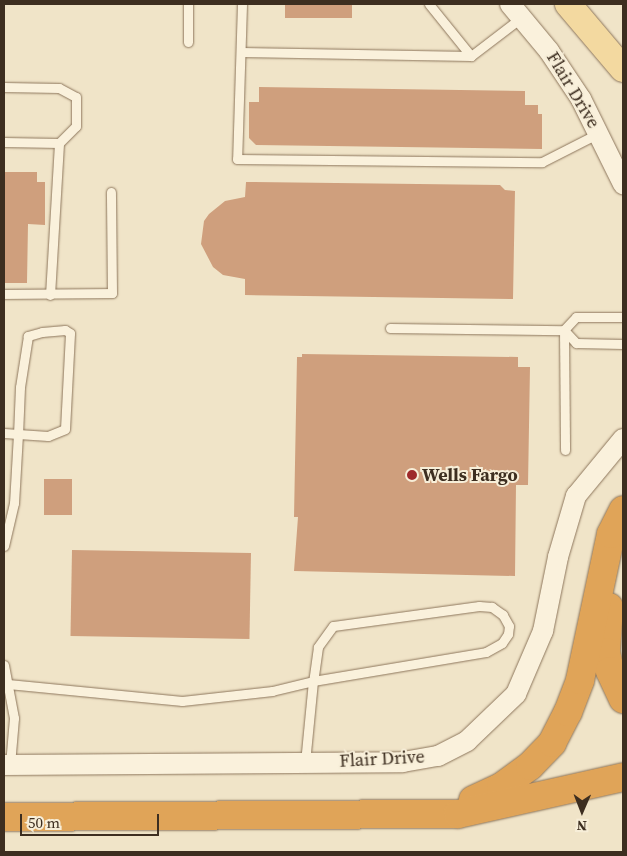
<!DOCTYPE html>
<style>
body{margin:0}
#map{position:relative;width:627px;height:856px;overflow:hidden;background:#f0e4c8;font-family:"Source Serif 4",serif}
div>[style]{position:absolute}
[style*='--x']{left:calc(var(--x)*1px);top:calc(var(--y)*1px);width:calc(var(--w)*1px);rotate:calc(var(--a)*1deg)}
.building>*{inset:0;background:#cf9f7d;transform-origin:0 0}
.roads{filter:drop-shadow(0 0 1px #8d765c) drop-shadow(0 0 1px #8d765c)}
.service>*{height:9px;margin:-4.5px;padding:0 4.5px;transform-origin:4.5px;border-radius:4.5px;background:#faf1dc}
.tertiary>*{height:20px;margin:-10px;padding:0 10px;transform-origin:10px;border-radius:10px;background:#faf1dc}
.primary>*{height:26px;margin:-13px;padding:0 13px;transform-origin:13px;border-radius:13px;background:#f3d9a0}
.motorway>*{height:28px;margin:-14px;padding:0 14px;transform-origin:14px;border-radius:14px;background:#e0a458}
.dots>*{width:14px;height:14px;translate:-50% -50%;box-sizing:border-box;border:2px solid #f7eed8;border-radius:50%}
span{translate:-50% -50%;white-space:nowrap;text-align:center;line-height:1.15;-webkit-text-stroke:4px #f7eed8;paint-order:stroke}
.street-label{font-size:18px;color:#3d2e20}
.poi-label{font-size:18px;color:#3d2e20;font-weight:700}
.left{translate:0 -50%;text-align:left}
.frame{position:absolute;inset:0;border:5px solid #3d2e20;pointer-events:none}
.north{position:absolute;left:557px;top:786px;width:50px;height:50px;-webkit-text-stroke:4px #f7eed8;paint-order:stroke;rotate:181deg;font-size:14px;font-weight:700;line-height:20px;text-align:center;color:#3d2e20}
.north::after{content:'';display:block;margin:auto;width:18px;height:22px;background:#3d2e20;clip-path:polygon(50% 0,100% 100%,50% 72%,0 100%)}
.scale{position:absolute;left:20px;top:814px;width:139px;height:22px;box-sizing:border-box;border:2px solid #3d2e20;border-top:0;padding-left:6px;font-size:15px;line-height:18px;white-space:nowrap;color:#3d2e20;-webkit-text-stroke:4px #f7eed8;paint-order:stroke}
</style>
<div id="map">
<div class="building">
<i style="left:285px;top:4px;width:67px;height:14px"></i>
<i style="clip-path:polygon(259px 87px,525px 91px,525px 105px,538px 105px,538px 114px,542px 114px,542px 149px,256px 145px,249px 138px,249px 102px,259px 102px)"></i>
<i style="clip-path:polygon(4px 172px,37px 172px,37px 182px,45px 182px,45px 225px,28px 224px,27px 283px,4px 283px)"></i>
<i style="clip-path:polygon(246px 182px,500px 185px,505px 190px,515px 191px,513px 299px,245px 295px,245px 279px,223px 275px,213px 267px,201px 244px,204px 221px,209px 214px,225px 201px,245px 197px)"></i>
<i style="clip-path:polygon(302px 354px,518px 357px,518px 367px,530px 367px,528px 485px,516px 485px,515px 576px,294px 571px,298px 517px,294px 517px,297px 357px,302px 357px)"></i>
<i style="left:44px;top:479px;width:28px;height:36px"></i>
<i style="left:72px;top:550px;width:179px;height:86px;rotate:1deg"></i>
</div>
<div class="roads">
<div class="service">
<i style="--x:242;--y:4;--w:155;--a:91.8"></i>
<i style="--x:237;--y:159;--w:305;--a:0.6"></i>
<i style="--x:542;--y:162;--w:64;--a:-27"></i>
<i style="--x:429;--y:4;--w:67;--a:51.1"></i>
<i style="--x:471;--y:56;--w:64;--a:-37.4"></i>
<i style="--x:188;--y:42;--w:38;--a:-90"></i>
<i style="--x:241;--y:52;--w:230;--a:1"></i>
<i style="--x:4;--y:87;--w:55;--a:1"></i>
<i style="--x:59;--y:88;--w:19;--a:28"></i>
<i style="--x:76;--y:97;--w:29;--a:90"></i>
<i style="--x:76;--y:126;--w:24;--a:135"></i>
<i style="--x:59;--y:143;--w:55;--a:-179"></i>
<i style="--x:4;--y:294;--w:108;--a:-0.5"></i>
<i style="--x:112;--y:293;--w:101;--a:-90.6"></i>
<i style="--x:50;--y:295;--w:152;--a:-86.6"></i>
<i style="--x:623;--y:317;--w:47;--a:180"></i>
<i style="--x:576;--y:317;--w:18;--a:133"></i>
<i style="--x:564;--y:330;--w:18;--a:47"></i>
<i style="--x:576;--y:343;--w:47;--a:1.2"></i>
<i style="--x:390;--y:328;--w:174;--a:0.7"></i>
<i style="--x:564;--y:330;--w:120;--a:89.5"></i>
<i style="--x:4;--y:433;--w:14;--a:4"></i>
<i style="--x:18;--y:434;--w:30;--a:4"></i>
<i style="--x:48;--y:436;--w:18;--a:-22"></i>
<i style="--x:65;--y:429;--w:96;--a:-87"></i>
<i style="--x:70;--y:333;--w:6;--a:-149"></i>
<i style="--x:65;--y:330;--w:23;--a:175"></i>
<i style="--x:42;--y:332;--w:15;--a:164"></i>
<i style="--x:28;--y:336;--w:52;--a:98.9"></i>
<i style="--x:20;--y:387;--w:47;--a:92.4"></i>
<i style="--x:18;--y:434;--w:69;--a:93.3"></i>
<i style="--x:14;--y:503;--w:44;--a:103.1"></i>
<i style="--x:4;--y:665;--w:54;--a:79.3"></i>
<i style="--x:14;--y:718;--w:47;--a:94.9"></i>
<i style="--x:8;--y:684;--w:175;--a:5.6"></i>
<i style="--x:182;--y:701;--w:91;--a:-6.3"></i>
<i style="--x:272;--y:691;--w:42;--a:-13.7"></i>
<i style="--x:313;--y:681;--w:175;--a:-9.5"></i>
<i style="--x:486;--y:652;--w:18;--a:-29"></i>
<i style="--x:502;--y:643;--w:11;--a:-56"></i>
<i style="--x:508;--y:634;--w:8;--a:-83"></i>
<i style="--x:509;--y:626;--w:13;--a:-119"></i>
<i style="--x:503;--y:615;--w:14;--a:-144"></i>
<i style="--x:492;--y:607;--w:13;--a:-176"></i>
<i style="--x:479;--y:606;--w:147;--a:172.2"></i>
<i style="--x:333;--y:626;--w:26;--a:126"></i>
<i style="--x:318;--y:647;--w:34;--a:98"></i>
<i style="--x:313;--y:681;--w:82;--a:95.6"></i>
</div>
<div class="tertiary">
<i style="--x:510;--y:4;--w:61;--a:50.3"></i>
<i style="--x:549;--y:51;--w:58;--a:56.3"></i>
<i style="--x:581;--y:99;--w:95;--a:63.7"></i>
<i style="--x:4;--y:765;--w:399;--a:-0.4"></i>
<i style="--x:403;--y:762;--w:36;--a:-10"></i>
<i style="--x:438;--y:756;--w:33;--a:-27"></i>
<i style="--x:467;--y:741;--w:68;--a:-43.8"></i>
<i style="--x:516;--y:694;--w:69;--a:-66.8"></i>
<i style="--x:543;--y:631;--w:76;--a:-78.5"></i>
<i style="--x:558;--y:557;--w:64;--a:-73.6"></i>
<i style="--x:576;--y:496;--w:74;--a:-50.5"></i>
</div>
<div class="primary">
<i style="--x:568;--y:4;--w:85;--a:49.8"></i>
</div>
<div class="motorway">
<i style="--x:609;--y:607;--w:45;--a:93.8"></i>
<i style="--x:606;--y:652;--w:19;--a:78"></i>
<i style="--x:610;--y:671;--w:31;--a:65"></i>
<i style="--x:473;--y:800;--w:31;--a:-25"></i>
<i style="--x:501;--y:787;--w:36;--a:-36"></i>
<i style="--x:530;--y:766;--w:32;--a:-46"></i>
<i style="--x:552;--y:743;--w:35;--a:-63"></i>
<i style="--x:568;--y:712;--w:34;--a:-69"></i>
<i style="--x:580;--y:680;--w:149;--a:-78"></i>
<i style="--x:611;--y:534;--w:27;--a:-63"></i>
<i style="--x:4;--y:817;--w:454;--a:-0.4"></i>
<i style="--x:458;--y:814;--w:169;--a:-12.6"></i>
</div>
</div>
<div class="dots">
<i style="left:412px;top:475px;background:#9e2a2b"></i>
</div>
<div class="street-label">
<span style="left:573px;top:90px;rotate:59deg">Flair Drive</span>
<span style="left:382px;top:759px;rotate:-3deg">Flair Drive</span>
</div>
<div class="poi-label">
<span class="left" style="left:422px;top:475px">Wells Fargo</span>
</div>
<div class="frame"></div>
<div class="north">N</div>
<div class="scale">50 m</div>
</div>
